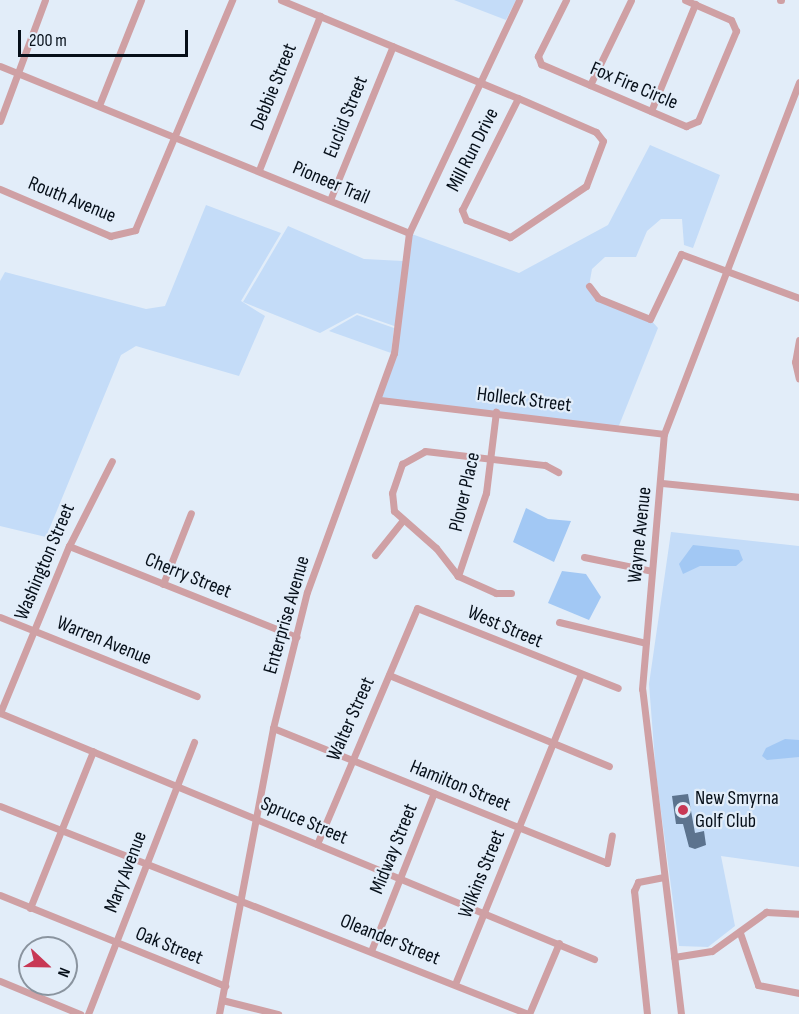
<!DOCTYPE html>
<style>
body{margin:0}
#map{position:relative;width:799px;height:1014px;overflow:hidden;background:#e2edf9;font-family:"Sofia Sans Condensed",sans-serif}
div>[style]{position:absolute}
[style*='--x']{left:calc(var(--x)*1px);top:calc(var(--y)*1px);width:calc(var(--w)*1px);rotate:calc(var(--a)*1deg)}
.green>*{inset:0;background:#c4dcf8}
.water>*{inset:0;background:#a2c8f4}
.building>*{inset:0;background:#5c738e}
.minor>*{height:7px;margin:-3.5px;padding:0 3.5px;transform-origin:3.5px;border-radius:3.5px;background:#cfa0a4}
.dots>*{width:16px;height:16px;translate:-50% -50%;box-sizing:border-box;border:3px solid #e2edf9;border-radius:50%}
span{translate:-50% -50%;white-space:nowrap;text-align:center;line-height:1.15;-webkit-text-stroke:4.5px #e2edf9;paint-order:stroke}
.street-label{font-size:20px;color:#060f19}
.poi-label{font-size:20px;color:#060f19}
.left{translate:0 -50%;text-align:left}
.north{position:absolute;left:18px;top:936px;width:60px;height:60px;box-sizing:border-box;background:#e2edf9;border:2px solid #8a949f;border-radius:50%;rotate:112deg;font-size:16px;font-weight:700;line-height:24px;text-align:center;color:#060f19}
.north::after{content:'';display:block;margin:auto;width:21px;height:27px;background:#c83855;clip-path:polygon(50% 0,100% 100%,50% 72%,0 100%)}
.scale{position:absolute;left:18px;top:30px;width:170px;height:27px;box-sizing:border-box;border:3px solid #060f19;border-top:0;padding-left:8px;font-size:18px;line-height:21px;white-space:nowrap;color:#060f19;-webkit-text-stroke:4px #e2edf9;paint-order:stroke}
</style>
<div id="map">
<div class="green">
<i style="clip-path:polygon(454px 0,516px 0,506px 20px)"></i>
<i style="clip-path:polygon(650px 145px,720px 175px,693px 248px,684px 245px,682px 219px,661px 219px,647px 231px,636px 257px,605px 257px,592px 269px,589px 286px,598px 298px,650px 319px,658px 328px,618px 428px,380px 400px,397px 327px,357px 313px,320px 333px,243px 302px,288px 226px,364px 259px,403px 261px,409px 233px,519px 273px,608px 225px)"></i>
<i style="clip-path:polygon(206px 205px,281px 233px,241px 301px,265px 316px,239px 376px,136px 346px,121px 355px,46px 537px,0 526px,0 281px,5px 272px,146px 309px,165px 306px)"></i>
<i style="clip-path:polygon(357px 315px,394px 328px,391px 353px,329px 331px)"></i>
<i style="clip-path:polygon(671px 532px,799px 546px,799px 867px,721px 856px,735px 926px,708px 947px,679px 946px,656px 774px,649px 684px)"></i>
</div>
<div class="water">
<i style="clip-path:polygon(526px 508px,548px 519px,571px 521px,554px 562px,513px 542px)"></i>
<i style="clip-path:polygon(693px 545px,739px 550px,743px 560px,736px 566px,700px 566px,683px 574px,679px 564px)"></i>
<i style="clip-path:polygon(562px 571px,586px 574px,601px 597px,589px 620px,548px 603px)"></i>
<i style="clip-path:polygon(785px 739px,799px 740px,799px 757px,767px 760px,762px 756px,766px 748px)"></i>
</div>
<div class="building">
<i style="clip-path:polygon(688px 794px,695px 833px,704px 831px,706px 845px,695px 849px,689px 847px,683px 824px,676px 824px,672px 796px)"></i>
</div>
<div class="minor">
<i style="--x:281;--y:0;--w:256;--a:22.5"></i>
<i style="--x:566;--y:0;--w:63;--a:116.6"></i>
<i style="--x:538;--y:56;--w:9;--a:69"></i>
<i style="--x:541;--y:64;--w:158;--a:23.2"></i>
<i style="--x:686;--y:126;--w:13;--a:-23"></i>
<i style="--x:698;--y:121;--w:98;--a:-67.1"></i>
<i style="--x:736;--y:31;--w:12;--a:-114"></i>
<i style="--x:731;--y:20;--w:50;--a:-156.5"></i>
<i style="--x:780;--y:0;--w:1;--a:0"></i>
<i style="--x:0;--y:66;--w:442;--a:22.2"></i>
<i style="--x:590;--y:85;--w:94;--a:-64.2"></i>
<i style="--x:518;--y:98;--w:85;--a:23.6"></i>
<i style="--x:596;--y:132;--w:11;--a:52"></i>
<i style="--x:603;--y:141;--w:48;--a:110.7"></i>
<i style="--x:586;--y:186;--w:92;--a:146.1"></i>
<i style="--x:510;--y:237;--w:47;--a:-158.9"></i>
<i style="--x:466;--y:220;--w:11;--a:-112"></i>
<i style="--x:462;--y:210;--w:125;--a:-63.4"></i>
<i style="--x:100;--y:103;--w:111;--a:-68.3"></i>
<i style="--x:651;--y:111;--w:116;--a:-67.6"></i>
<i style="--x:0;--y:121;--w:129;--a:-69.6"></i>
<i style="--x:259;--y:170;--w:166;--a:-68.4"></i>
<i style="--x:0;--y:189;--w:120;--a:23.1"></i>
<i style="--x:110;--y:236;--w:26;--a:-13"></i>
<i style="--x:135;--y:230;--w:250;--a:-67.1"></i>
<i style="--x:330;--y:200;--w:166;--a:-67.8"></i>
<i style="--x:589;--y:286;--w:15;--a:53"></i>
<i style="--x:598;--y:298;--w:56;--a:22"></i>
<i style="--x:650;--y:319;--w:72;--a:-64.5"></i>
<i style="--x:681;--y:254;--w:126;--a:20.4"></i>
<i style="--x:799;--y:340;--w:22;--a:100"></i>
<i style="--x:795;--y:362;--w:17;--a:77"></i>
<i style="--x:380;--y:400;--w:286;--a:6.8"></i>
<i style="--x:662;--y:483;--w:138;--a:5.8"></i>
<i style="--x:69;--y:546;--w:245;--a:21.8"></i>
<i style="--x:375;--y:555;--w:45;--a:-51.3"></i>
<i style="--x:584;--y:557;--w:69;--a:11.6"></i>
<i style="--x:458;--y:576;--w:88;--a:-71.4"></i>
<i style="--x:486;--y:493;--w:82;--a:-83"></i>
<i style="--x:163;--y:584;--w:76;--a:-68.5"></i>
<i style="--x:511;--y:593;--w:15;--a:180"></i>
<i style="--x:496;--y:593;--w:42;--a:-155.9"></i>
<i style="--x:458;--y:576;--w:36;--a:-128"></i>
<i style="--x:436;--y:548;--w:56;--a:-138.6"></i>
<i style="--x:394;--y:511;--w:18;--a:-96"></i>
<i style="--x:392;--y:493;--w:31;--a:-71"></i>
<i style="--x:402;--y:464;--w:26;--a:-29"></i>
<i style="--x:425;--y:451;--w:121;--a:6.7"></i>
<i style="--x:545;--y:465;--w:15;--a:28"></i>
<i style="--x:0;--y:617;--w:212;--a:21.9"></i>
<i style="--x:559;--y:622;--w:89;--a:13.6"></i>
<i style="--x:389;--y:675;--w:238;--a:22.5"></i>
<i style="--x:0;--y:713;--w:643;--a:22.5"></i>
<i style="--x:0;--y:713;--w:181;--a:-67.6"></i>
<i style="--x:69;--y:546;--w:95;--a:-63.2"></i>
<i style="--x:273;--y:728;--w:360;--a:22"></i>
<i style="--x:607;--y:863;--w:28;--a:-80"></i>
<i style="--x:0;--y:806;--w:567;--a:21.5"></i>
<i style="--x:317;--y:844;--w:256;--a:-67"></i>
<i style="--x:417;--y:608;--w:216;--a:21.7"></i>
<i style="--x:0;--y:895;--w:243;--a:22"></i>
<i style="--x:30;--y:908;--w:169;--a:-68.1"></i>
<i style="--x:740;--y:933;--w:55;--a:70.9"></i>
<i style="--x:758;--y:985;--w:42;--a:11"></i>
<i style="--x:371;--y:951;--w:170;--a:-68.3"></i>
<i style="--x:674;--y:957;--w:38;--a:-9"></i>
<i style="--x:712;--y:951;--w:67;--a:-35.8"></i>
<i style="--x:766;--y:912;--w:33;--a:3"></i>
<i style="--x:0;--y:981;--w:87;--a:22.4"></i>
<i style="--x:455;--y:984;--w:332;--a:-67.9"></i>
<i style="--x:222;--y:1000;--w:58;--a:14"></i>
<i style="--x:88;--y:1014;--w:292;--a:-68.7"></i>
<i style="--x:219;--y:1014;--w:291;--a:-79.3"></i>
<i style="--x:273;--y:728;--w:140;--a:-76"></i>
<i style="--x:307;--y:592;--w:254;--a:-70"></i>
<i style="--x:394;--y:353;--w:121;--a:-82.9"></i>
<i style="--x:409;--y:233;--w:258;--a:-64.7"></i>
<i style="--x:529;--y:1014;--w:77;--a:-67.1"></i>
<i style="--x:647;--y:1014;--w:124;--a:-96"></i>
<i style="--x:634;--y:891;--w:10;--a:-66"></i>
<i style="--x:638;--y:882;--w:25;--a:-11"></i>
<i style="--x:681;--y:1014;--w:327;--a:-96.8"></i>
<i style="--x:642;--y:689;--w:256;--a:-85.1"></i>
<i style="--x:664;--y:434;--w:377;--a:-69"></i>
</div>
<div class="dots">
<i style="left:683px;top:810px;background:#c83855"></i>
</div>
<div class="street-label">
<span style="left:634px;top:86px;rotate:23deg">Fox Fire Circle</span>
<span style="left:274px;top:87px;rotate:-68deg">Debbie Street</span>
<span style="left:346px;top:117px;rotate:-68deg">Euclid Street</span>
<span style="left:473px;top:150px;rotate:-63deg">Mill Run Drive</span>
<span style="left:331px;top:183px;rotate:23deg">Pioneer Trail</span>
<span style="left:72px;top:200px;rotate:22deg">Routh Avenue</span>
<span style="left:524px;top:400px;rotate:7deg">Holleck Street</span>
<span style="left:465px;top:492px;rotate:-77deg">Plover Place</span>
<span style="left:640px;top:535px;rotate:-84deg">Wayne Avenue</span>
<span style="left:45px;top:562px;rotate:-67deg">Washington Street</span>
<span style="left:188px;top:576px;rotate:22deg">Cherry Street</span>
<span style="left:287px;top:615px;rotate:-74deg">Enterprise Avenue</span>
<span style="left:505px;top:627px;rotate:23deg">West Street</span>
<span style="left:104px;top:641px;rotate:22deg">Warren Avenue</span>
<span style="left:351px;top:719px;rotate:-66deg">Walter Street</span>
<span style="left:460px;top:786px;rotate:22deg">Hamilton Street</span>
<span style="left:304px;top:821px;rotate:23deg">Spruce Street</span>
<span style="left:394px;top:849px;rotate:-68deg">Midway Street</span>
<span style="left:126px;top:872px;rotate:-69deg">Mary Avenue</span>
<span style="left:482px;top:874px;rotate:-68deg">Wilkins Street</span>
<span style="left:390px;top:940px;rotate:22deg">Oleander Street</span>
<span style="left:169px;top:946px;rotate:22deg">Oak Street</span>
</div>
<div class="poi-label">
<span class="left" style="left:695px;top:810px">New Smyrna<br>Golf Club</span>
</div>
<div class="north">N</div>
<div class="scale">200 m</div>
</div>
